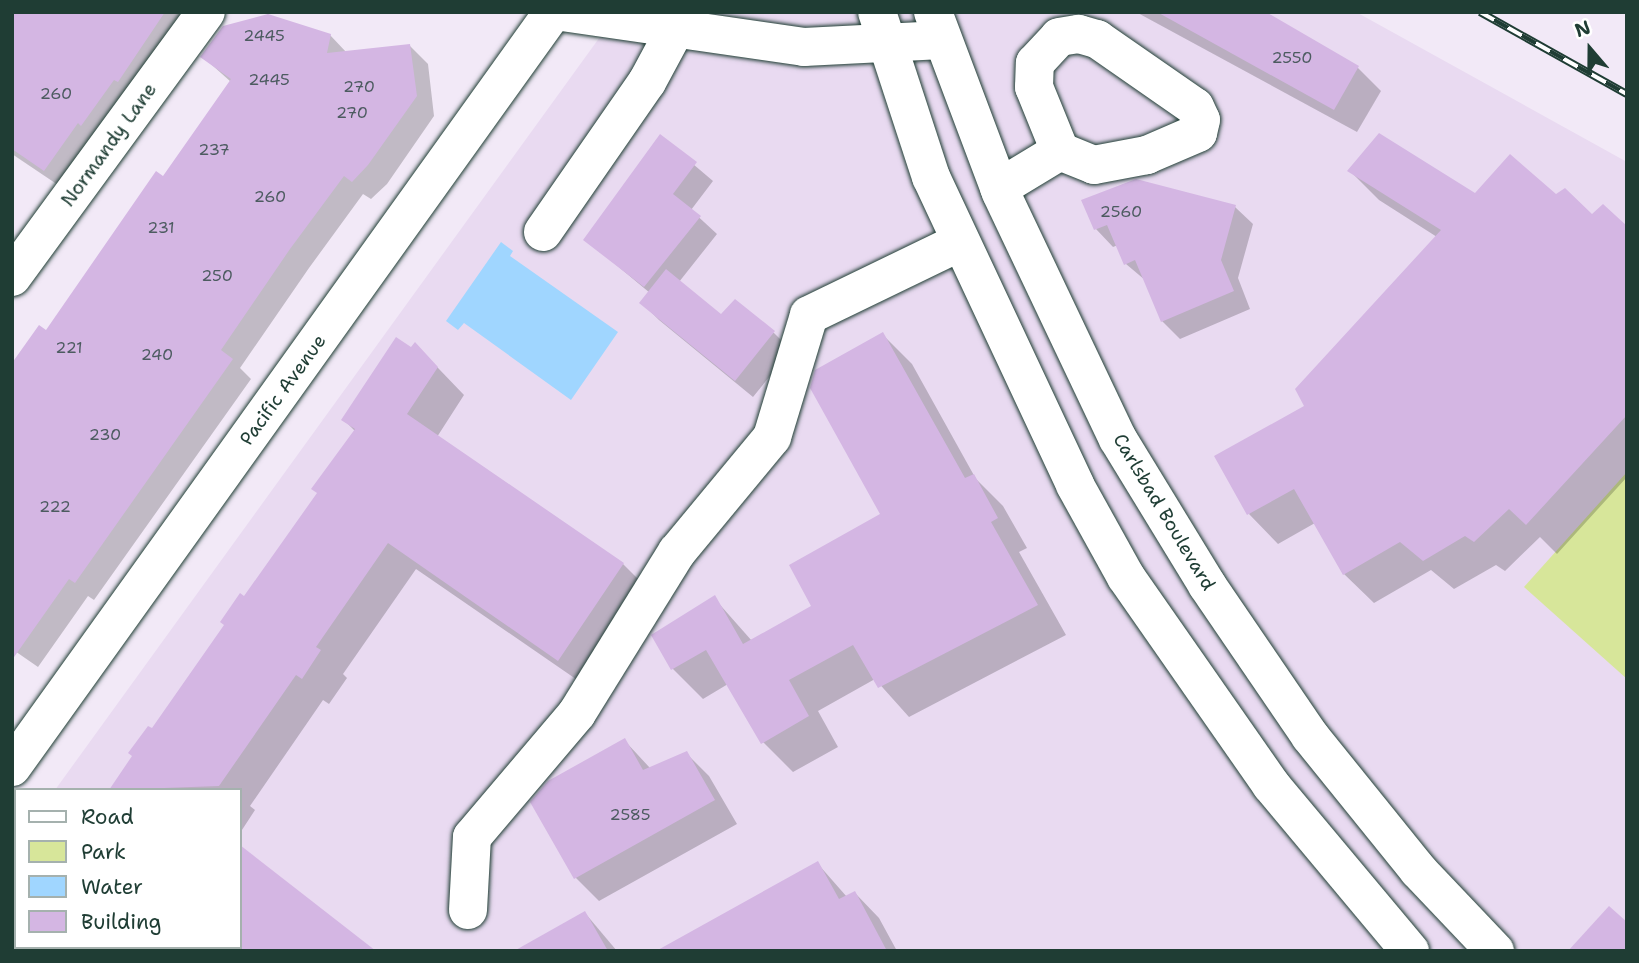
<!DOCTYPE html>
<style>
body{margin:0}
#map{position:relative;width:1639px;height:963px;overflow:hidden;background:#f2e9f7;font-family:"Shantell Sans",sans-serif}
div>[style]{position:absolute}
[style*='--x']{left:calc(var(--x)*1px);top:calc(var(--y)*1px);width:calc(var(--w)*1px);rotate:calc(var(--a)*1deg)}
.built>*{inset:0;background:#e9daf1}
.green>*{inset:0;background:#d7e69a}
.water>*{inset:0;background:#a0d6ff}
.shadow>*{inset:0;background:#0003}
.building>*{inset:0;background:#d4b6e3}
.roads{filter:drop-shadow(0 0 2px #1f3d34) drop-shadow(0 0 2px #1f3d34)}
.minor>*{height:38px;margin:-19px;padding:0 19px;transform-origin:19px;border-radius:19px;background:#fff}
.major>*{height:38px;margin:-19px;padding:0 19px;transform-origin:19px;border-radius:19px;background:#fff}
.rail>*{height:8px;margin-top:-4px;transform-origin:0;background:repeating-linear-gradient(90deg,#fff 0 16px,#1f3d34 0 32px);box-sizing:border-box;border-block:2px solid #1f3d34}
span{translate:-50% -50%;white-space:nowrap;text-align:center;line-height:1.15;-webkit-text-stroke:5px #fff;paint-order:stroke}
.number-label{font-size:16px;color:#4c5b60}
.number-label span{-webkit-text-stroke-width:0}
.street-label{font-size:19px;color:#1f3d34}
.frame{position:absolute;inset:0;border:14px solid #1f3d34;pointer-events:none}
.legend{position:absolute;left:14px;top:788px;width:228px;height:161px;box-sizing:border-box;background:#fff;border:2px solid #a5b1ae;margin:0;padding:9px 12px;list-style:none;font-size:21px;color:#1f3d34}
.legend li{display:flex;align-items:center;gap:14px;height:35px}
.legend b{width:35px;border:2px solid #a5b1ae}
.north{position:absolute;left:1555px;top:14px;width:70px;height:70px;-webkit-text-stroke:5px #fff;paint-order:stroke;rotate:340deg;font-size:19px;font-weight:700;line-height:28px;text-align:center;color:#1f3d34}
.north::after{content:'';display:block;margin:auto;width:24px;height:32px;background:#1f3d34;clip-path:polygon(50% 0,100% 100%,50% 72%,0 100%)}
</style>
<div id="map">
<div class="built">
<i style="clip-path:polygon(618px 12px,1356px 12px,1627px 162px,1627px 951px,12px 951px,16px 843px,16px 947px,240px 947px,240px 790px,55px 790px)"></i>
</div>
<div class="green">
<i style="clip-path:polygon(1627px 472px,1627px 679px,1524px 587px)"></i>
</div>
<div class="water">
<i style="clip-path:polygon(501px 242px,513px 251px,510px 256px,618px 332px,571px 400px,464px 323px,458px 330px,446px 321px)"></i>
</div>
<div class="shadow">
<i style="clip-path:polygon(12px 12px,202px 12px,64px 189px,12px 154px)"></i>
<i style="clip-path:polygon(1136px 12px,1257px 12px,1358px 68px,1381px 91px,1357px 132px)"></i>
<i style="clip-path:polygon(330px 35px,347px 53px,409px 45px,428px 64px,434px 116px,387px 184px,371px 199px,363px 194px,309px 268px,240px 368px,251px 379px,94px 600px,88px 596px,38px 667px,12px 649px,164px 179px,231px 82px,203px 57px)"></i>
<i style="clip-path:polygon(660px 136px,713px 181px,691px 210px,717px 234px,679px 282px,721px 317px,774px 333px,791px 350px,753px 397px,659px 320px,642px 303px,650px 293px,585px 239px)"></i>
<i style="clip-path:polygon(1350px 171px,1475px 195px,1556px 197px,1592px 217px,1627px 228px,1627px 477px,1557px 554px,1540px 537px,1505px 571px,1496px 565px,1454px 589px,1431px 570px,1374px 603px,1344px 574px,1315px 523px,1278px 544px,1249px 514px,1306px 406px,1437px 237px,1379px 200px)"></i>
<i style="clip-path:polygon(1083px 201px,1235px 207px,1253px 224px,1238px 278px,1250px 309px,1180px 339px,1162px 321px,1145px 280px,1126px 264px,1118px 245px,1113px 247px,1096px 229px)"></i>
<i style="clip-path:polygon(882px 334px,912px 364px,976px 479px,1003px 506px,1027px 548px,1019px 552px,1066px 635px,909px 717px,875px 679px,818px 711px,838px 747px,793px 772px,763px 742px,728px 684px,703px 699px,673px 669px,653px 636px,714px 598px,752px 641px,814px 607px,883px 515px)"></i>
<i style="clip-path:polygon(415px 344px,464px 395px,437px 437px,623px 564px,650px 591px,586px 686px,416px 569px,343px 674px,347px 678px,329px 704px,323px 700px,250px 806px,255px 810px,240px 833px,240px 790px,111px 790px,318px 493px,355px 431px,343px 419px)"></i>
<i style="clip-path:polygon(625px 741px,650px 768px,686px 753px,709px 776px,737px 824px,599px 901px,576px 878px,532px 802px)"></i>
<i style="clip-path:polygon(240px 848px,373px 951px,130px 947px,240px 947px)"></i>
<i style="clip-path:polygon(818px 864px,847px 897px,855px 893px,879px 918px,897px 951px,660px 951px)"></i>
<i style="clip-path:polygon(585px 913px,617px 951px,546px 951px)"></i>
<i style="clip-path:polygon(16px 945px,16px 947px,128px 947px,12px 951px)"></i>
</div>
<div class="building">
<i style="clip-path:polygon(12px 12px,165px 12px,118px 82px,114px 80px,81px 126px,78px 123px,44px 171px,12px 149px)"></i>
<i style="clip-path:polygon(1157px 12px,1266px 12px,1359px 66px,1334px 110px)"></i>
<i style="clip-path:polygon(268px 14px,331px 34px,327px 53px,410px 44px,417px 96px,368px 165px,352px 182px,344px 176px,290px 249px,221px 350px,233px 359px,75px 583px,69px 579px,12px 660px,12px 363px,39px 325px,46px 330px,156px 171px,163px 176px,231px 79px,200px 57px,223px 26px)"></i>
<i style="clip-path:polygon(1379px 133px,1475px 193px,1510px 154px,1556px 194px,1565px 188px,1592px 214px,1603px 204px,1627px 226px,1627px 415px,1526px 525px,1509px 509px,1474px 542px,1465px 536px,1423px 561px,1400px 542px,1343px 575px,1294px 489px,1247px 515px,1214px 456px,1304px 406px,1295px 389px,1441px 230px,1347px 171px)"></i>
<i style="clip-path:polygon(660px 134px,697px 162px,673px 194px,701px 216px,644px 287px,583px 240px)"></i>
<i style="clip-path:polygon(1136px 179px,1236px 205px,1221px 260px,1234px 291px,1161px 322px,1135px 260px,1124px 265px,1107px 225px,1094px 230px,1081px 200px)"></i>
<i style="clip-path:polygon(666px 269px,721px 314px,735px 299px,775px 331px,735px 381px,639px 303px)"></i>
<i style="clip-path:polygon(883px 332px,965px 478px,974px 474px,998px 518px,991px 522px,1038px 605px,878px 688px,853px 645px,789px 680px,809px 716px,761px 744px,706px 650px,671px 670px,651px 635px,715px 595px,743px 644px,811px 606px,789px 565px,880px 514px,810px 388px,815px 370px)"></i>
<i style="clip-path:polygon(396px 337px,411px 347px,415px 342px,438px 367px,407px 414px,624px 563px,558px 661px,388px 543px,316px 647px,321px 650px,302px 679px,296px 675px,219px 786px,109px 790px,132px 756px,128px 753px,148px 726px,152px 728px,224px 625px,220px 622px,240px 593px,244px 596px,317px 493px,311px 489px,355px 429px,341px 420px)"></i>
<i style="clip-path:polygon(625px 738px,643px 770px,687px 751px,715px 800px,574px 879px,530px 802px,548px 781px)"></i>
<i style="clip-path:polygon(240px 845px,376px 951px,240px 951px)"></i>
<i style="clip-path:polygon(818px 861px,839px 899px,855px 891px,887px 951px,656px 951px)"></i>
<i style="clip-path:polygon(1609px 906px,1627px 922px,1627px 951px,1568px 951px)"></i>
<i style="clip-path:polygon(585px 911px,608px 951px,514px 951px)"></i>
</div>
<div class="roads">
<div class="minor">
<i style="--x:562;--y:12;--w:245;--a:8.2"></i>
<i style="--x:804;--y:47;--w:138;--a:-2.9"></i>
<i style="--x:1079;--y:34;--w:19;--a:16"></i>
<i style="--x:1097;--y:39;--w:119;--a:34.8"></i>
<i style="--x:1195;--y:107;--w:14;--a:65"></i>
<i style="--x:1201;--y:120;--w:13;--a:103"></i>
<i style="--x:1198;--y:133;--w:56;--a:156.7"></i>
<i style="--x:1147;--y:155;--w:54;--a:169.3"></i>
<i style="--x:1094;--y:165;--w:37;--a:-158"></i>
<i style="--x:1060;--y:151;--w:69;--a:-112.1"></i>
<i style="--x:1034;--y:87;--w:24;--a:-88"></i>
<i style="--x:1035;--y:63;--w:35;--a:-47"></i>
<i style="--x:1059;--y:37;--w:20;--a:-9"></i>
<i style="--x:999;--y:188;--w:71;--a:-31.2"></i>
<i style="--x:543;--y:232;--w:183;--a:-55.3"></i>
<i style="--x:647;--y:82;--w:59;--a:-61.7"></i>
<i style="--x:12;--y:277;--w:328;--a:-53.8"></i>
<i style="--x:12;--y:767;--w:929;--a:-54.38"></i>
<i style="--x:468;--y:910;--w:73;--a:-86.9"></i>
<i style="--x:472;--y:837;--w:162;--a:-49.7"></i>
<i style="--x:577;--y:713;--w:190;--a:-58.2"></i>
<i style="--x:677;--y:552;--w:149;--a:-50.4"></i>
<i style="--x:772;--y:437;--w:127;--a:-73.1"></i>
<i style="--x:809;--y:315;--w:168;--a:-25.8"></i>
</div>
<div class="major">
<i style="--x:877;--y:12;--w:174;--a:71.9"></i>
<i style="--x:931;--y:177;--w:340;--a:64.9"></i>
<i style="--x:1075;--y:485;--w:105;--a:61"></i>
<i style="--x:1126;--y:577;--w:254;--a:55.1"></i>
<i style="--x:1271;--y:785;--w:217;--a:50.1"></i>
<i style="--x:933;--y:12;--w:193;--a:69.4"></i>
<i style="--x:1001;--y:193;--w:272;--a:64.6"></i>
<i style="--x:1118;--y:439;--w:171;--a:58.6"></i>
<i style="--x:1207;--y:585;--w:183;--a:55.7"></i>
<i style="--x:1310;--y:736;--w:172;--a:51.1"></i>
<i style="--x:1418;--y:870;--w:112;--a:46.5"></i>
</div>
</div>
<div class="rail">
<i style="--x:1480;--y:12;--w:168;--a:29.2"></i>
</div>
<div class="number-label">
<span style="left:264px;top:36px">2445</span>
<span style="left:1292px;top:58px">2550</span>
<span style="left:269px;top:80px">2445</span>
<span style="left:359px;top:87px">270</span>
<span style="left:56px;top:94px">260</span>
<span style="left:352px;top:113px">270</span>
<span style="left:214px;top:150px">237</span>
<span style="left:270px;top:197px">260</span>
<span style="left:1121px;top:212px">2560</span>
<span style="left:161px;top:228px">231</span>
<span style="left:217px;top:276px">250</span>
<span style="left:69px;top:348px">221</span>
<span style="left:157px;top:355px">240</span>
<span style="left:105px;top:435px">230</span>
<span style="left:55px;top:507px">222</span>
<span style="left:630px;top:815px">2585</span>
</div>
<div class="street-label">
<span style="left:109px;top:145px;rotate:-54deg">Normandy Lane</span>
<span style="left:283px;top:390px;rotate:-54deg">Pacific Avenue</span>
<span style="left:1164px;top:512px;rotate:59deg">Carlsbad Boulevard</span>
</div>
<div class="frame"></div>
<ul class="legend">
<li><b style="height:9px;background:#fff"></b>Road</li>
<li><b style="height:19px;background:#d7e69a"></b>Park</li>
<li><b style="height:19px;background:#a0d6ff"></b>Water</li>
<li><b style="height:19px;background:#d4b6e3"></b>Building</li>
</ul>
<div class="north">N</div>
</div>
